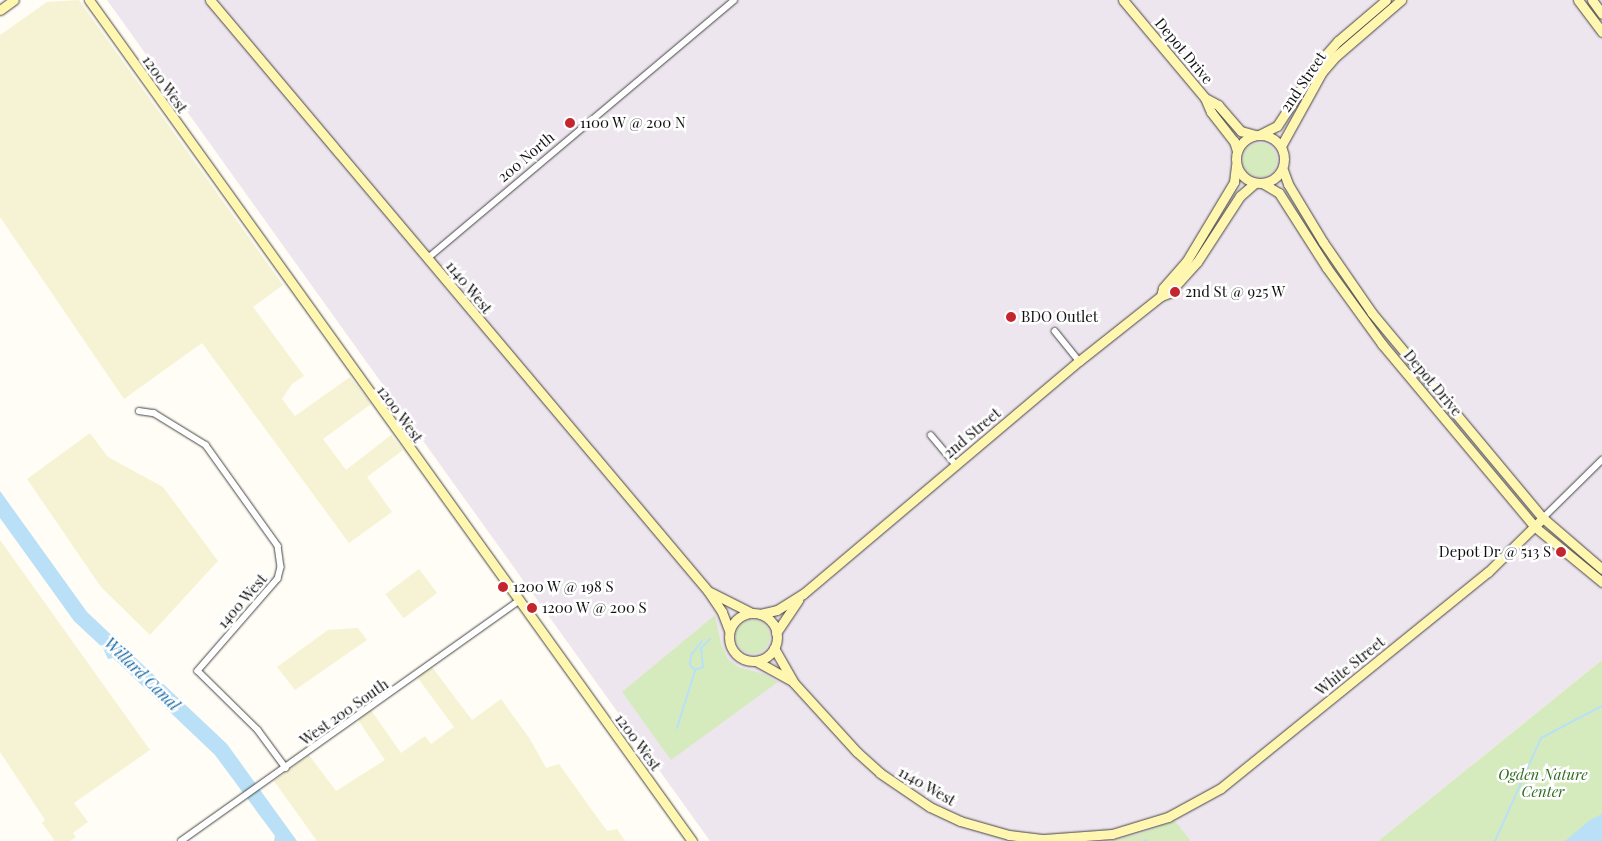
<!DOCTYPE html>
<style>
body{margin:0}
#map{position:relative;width:1602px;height:841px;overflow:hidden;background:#fffdf5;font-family:"Playfair Display",serif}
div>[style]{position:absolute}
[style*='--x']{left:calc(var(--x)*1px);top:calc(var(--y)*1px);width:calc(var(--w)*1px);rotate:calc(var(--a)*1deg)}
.industrial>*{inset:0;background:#eee6ef}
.farmland>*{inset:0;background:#f6f3d4;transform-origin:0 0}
.green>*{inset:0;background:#d5ebbd}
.round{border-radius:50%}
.water>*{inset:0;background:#b9e0f7}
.stream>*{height:2px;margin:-1px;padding:0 1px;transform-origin:1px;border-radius:1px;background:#b9e0f7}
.roads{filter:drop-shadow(0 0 1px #444) drop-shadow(0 0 1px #444)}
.street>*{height:5.5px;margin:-2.75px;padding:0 2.75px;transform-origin:2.75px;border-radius:2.75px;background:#fff}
.secondary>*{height:9px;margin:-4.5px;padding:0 4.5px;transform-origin:4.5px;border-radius:4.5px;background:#fff6b0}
.secondary>.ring{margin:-4.5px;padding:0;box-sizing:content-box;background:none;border:9px solid #fff6b0;border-radius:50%}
.dots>*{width:14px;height:14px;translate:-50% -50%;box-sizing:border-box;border:2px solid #fff;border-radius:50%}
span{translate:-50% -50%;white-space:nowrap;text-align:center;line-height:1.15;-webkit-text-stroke:5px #fff;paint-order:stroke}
.street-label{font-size:15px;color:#111}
.poi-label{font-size:15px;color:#111}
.left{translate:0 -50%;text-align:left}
.right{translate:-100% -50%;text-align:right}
.park-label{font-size:15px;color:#2f6b1f;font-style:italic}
.water-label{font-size:16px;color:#1768a6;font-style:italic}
</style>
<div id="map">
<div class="industrial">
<i style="clip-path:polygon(107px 0,1602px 0,1602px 660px,1378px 841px,1191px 841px,1175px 822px,1155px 841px,710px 841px)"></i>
</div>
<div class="farmland">
<i style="clip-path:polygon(79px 0,283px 285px,253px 307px,304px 376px,292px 384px,282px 399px,295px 416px,350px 377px,371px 404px,323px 439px,346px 470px,391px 435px,403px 450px,367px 477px,392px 512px,349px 543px,202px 343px,124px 399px,0 217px,0 35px,47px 2px)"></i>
<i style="clip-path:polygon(90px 433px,108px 457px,163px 487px,218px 561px,150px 635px,101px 587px,27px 479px)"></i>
<i style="clip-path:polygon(0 540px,150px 750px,74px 803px,88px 822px,73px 833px,76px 837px,70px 841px,55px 841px,42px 823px,45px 820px,0 752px)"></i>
<i style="left:419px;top:569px;width:30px;height:42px;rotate:53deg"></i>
<i style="clip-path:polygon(358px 628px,367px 640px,295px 690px,277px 667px,328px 630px)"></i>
<i style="clip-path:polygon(432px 667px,472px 720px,501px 699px,530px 739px,546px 768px,559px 764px,607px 831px,617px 829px,625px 841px,317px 841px,274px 781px,309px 755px,336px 791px,385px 760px,358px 720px,371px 710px,401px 753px,425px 736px,431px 744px,454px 727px,417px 677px)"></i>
</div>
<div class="green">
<i class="round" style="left:1243px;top:143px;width:34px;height:34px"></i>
<i style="clip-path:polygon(715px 615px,721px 644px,728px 659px,738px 667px,764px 674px,778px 682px,671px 760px,622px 692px)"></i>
<i class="round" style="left:736px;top:620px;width:34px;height:34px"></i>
<i style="clip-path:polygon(1602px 660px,1602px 841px,1378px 841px)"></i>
<i style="clip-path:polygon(1175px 821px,1191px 841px,1110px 841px,1142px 833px)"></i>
</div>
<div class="water">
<i style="clip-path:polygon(0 491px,87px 612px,227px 744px,297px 841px,274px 841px,275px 836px,215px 755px,113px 658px,108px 659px,103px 648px,74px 621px,0 518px)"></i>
<i style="clip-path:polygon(1602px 814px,1602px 841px,1565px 841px,1590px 820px)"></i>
</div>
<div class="stream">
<i style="--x:702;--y:641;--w:18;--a:128"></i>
<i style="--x:691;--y:655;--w:10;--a:96"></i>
<i style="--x:690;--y:665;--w:7;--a:45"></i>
<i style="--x:695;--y:670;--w:9;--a:-21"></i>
<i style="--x:703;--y:667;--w:19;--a:-96"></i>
<i style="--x:701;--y:648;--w:13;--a:-45"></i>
<i style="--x:677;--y:728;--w:60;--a:-72.5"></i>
<i style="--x:1144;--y:841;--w:2;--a:-27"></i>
<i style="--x:1495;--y:841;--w:113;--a:-65.9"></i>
<i style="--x:1541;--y:738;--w:69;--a:-27.7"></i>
</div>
<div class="roads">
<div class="street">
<i style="--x:428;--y:258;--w:400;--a:-40.1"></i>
<i style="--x:1055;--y:331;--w:38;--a:51"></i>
<i style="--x:139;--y:411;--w:15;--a:8"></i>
<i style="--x:154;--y:413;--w:61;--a:31.6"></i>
<i style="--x:206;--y:445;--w:124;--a:54.5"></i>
<i style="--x:278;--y:546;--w:21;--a:82"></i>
<i style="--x:281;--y:567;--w:12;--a:104"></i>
<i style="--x:278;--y:579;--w:122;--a:131"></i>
<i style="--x:198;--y:671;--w:84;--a:44.5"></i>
<i style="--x:258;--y:730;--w:47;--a:53.6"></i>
<i style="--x:931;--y:435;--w:39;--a:50"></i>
<i style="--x:1543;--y:518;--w:83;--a:-44.5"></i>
<i style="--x:181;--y:841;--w:415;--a:-35.4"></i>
</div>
<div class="secondary">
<i style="--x:89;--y:0;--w:1035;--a:54.36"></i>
<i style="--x:210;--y:0;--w:773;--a:49.88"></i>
<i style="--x:708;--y:591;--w:25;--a:56"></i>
<i style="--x:722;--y:612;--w:19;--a:69"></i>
<i style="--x:1123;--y:0;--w:128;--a:50.1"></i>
<i style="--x:1205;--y:98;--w:15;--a:67"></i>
<i style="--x:1211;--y:112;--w:37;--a:52"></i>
<i style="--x:1234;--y:141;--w:10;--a:73"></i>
<i style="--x:1578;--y:0;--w:40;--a:53"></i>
<i style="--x:1592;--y:0;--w:17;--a:54"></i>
<i style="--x:0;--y:10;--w:17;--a:-36"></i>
<i style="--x:1205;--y:98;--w:15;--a:28"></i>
<i style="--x:1218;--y:105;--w:35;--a:49"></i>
<i style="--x:1241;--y:131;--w:15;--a:16"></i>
<i class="ring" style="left:1236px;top:135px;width:39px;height:39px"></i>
<i style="--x:1259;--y:135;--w:20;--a:-27"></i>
<i style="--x:1277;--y:126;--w:72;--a:-57"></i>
<i style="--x:1316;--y:66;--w:33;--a:-49"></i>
<i style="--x:1338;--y:41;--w:63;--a:-40.5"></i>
<i style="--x:1281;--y:146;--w:85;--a:-61"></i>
<i style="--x:1322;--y:72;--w:21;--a:-49"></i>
<i style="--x:1336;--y:56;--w:86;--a:-40.7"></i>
<i style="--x:1283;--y:170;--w:15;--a:70"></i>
<i style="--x:1288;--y:184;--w:68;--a:58.9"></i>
<i style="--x:1323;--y:242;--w:86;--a:55.4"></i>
<i style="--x:1372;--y:313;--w:267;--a:50.2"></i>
<i style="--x:1543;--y:518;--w:78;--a:40.8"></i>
<i style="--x:1264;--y:184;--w:17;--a:31"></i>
<i style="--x:1279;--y:193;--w:89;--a:57.4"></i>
<i style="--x:1327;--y:268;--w:94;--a:54.1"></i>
<i style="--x:1382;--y:344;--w:239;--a:50.1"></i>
<i style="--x:1535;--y:527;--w:87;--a:39.4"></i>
<i style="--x:1161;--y:296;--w:8;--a:-76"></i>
<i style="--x:1163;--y:288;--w:35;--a:-49"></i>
<i style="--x:1186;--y:262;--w:93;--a:-59"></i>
<i style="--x:1234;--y:182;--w:16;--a:-83"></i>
<i style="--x:710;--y:592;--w:45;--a:26.6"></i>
<i class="ring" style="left:729px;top:613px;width:39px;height:39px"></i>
<i style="--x:760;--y:614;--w:17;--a:-13"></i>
<i style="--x:777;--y:610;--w:31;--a:-32"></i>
<i style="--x:803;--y:594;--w:361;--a:-40.2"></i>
<i style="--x:1079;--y:361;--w:105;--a:-38.4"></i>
<i style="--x:1161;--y:296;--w:9;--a:-21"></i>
<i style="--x:1169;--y:293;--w:42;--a:-47.9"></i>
<i style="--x:1197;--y:262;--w:79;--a:-56.9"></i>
<i style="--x:1240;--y:196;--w:20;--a:-41"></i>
<i style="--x:776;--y:633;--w:40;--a:-56"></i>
<i style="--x:774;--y:648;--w:40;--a:60.3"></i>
<i style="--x:794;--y:683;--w:93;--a:47.6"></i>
<i style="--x:857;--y:752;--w:31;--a:42"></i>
<i style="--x:880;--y:773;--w:60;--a:34.2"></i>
<i style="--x:930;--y:807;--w:33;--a:25"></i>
<i style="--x:960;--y:821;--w:51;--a:15.9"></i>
<i style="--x:1009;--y:835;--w:35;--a:7"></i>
<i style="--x:1044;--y:839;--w:68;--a:-4.2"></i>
<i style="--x:1112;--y:834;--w:59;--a:-16.9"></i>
<i style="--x:1168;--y:817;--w:60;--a:-28.7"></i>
<i style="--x:1221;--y:788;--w:343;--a:-39"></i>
<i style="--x:1488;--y:572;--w:77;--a:-44.5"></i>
<i style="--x:756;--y:661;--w:41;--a:29.1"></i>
</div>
</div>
<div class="dots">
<i style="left:570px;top:123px;background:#c4262e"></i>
<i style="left:1175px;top:292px;background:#c4262e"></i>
<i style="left:1011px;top:317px;background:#c4262e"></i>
<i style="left:1561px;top:552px;background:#c4262e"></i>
<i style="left:503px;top:587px;background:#c4262e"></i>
<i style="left:532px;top:608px;background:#c4262e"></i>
</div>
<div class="street-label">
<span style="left:1184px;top:51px;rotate:50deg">Depot Drive</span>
<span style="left:1303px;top:82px;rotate:-56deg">2nd Street</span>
<span style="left:165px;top:84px;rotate:55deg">1200 West</span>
<span style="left:526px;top:157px;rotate:-40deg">200 North</span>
<span style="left:469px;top:287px;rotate:51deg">1140 West</span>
<span style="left:1433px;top:383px;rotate:50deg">Depot Drive</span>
<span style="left:400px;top:414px;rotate:54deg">1200 West</span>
<span style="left:972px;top:433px;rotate:-40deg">2nd Street</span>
<span style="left:242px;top:601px;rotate:-49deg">1400 West</span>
<span style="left:1350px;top:666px;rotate:-39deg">White Street</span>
<span style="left:344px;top:712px;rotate:-35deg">West 200 South</span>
<span style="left:638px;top:742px;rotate:54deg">1200 West</span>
<span style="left:927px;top:786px;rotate:30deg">1140 West</span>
</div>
<div class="poi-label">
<span class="left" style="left:580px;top:123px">1100 W @ 200 N</span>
<span class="left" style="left:1185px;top:292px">2nd St @ 925 W</span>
<span class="left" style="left:1021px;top:317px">BDO Outlet</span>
<span class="right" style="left:1551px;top:552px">Depot Dr @ 513 S</span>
<span class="left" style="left:513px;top:587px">1200 W @ 198 S</span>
<span class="left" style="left:542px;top:608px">1200 W @ 200 S</span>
</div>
<div class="park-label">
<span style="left:1543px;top:783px">Ogden Nature<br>Center</span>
</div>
<div class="water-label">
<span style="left:142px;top:674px;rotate:44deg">Willard Canal</span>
</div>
</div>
